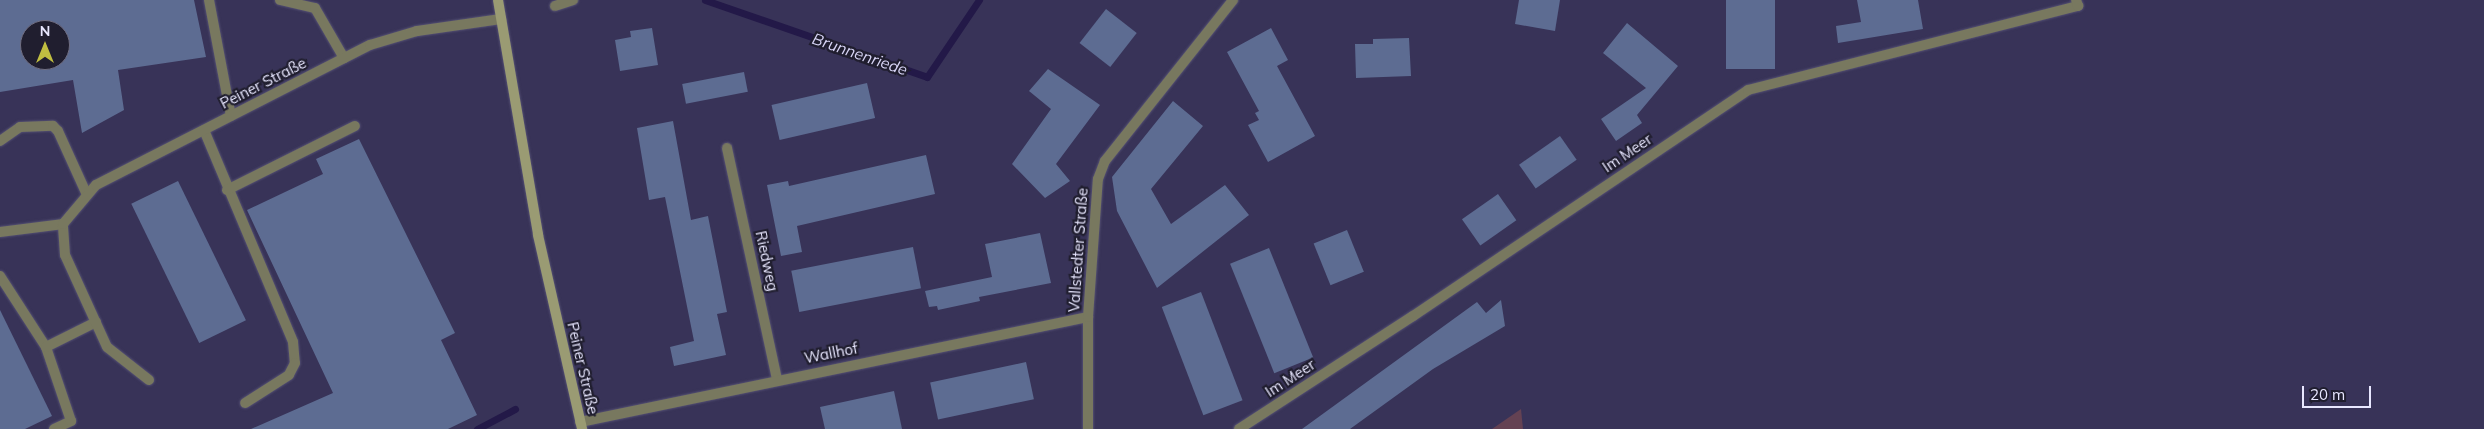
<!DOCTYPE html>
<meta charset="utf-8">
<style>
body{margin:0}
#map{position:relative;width:2484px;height:429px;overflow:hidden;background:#383358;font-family:Mulish,sans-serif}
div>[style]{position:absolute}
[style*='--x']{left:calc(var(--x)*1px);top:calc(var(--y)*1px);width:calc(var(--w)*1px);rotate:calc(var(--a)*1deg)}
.green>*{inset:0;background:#644253}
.stream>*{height:7px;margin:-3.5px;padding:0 3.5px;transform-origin:3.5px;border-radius:3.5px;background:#231948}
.building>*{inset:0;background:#5d6c92;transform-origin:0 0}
.roads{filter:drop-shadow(0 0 1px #545073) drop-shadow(0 0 1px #545073)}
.service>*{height:10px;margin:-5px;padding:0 5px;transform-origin:5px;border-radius:5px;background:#78785f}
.minor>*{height:10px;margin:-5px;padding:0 5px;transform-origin:5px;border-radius:5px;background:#78785f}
.secondary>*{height:10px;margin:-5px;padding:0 5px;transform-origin:5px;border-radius:5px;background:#9a9b73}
span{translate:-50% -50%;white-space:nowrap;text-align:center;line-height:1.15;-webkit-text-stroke:4.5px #201e2f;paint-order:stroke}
.street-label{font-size:15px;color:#e8e7ff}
.water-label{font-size:16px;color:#d7d4f5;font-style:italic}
.north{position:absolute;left:20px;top:20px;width:50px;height:50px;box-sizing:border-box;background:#201e2f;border:1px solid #706e82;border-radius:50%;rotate:0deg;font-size:14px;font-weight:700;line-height:20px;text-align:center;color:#e8e7ff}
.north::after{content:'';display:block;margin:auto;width:18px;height:22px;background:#c0be41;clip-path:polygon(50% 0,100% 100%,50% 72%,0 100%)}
.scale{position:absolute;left:2302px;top:386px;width:69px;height:22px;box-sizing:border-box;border:2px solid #e8e7ff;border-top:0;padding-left:6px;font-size:15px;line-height:18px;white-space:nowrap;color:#e8e7ff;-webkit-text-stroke:4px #201e2f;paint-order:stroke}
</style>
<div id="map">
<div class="green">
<i style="clip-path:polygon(1521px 409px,1523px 429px,1492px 429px)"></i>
</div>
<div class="stream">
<i style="--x:705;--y:0;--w:235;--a:19.1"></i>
<i style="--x:927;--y:77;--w:93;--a:-56"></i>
<i style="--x:477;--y:429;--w:43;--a:-27.8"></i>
</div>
<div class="building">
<i style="clip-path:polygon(evenodd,0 0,194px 0,206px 57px,118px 70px,124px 110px,82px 133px,73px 80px,0 92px,0 0,30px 30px,60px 30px,60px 60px,30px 60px,30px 30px)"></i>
<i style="clip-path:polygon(1519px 0,1560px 0,1555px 31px,1515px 24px)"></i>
<i style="left:1726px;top:0;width:49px;height:69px"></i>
<i style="clip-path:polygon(1857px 0,1918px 0,1923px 29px,1838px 43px,1836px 26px,1861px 22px)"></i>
<i style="left:1106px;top:9px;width:39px;height:43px;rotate:38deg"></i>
<i style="clip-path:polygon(1627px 23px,1678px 66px,1637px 115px,1642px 123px,1616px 141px,1601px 119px,1646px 88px,1603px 53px)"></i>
<i style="clip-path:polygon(652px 28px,658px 65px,620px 71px,615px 40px,631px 37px,630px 31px)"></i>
<i style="clip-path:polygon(1271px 28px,1288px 60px,1277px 66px,1315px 136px,1268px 162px,1248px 125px,1259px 120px,1255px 113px,1259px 111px,1227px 52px)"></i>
<i style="clip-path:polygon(1409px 38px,1411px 76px,1356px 78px,1355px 44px,1373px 44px,1373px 39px)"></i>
<i style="clip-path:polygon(1048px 69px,1100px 105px,1056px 164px,1070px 181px,1045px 198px,1012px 164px,1051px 109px,1029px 91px)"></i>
<i style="left:744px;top:72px;width:20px;height:63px;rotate:79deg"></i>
<i style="left:867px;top:83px;width:36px;height:98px;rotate:77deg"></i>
<i style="clip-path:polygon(1173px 101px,1203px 126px,1151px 189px,1171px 224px,1225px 185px,1249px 215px,1157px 288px,1117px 211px,1112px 177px)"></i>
<i style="clip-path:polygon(673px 121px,691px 220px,708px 216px,727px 312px,717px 314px,726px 355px,674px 366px,670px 347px,694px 341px,665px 197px,649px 200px,637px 128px)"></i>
<i style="left:1560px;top:136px;width:29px;height:50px;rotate:55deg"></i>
<i style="clip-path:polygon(359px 139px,455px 333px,441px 340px,477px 415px,448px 429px,251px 429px,333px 393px,247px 210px,323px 174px,316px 159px)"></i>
<i style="clip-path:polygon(926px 155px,935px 194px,797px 226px,802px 252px,781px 256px,767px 185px,788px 181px,789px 186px)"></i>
<i style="left:178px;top:181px;width:155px;height:52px;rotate:64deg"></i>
<i style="left:1498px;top:194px;width:32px;height:44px;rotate:55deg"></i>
<i style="left:1347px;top:230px;width:45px;height:36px;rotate:68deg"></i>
<i style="clip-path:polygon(1040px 233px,1051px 283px,979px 297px,980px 301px,938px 310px,937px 306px,929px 307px,925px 291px,992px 277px,985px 244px)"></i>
<i style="left:913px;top:247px;width:42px;height:124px;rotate:79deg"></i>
<i style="left:1269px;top:248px;width:118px;height:42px;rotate:68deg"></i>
<i style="left:1201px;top:292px;width:116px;height:42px;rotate:69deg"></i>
<i style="clip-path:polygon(1501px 300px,1505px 326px,1433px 369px,1350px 429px,1302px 429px,1477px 302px,1486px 313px)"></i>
<i style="clip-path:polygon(0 310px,52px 416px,25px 429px,0 429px)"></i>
<i style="left:1026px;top:362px;width:38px;height:98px;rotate:78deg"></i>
<i style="clip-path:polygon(894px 391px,902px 429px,825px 429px,820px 407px)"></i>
</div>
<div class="roads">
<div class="service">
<i style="--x:209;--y:0;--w:118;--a:79.3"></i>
<i style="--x:280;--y:0;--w:36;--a:13"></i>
<i style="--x:315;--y:8;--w:58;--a:59.9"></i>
<i style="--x:204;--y:130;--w:230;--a:67.2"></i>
<i style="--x:293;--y:342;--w:21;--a:85"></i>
<i style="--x:295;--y:363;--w:13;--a:117"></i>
<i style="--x:289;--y:375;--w:52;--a:147.5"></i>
<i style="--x:0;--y:141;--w:24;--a:-35"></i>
<i style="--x:20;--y:127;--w:33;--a:-2"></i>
<i style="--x:53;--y:126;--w:7;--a:45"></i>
<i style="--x:58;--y:131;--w:70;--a:65.6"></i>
<i style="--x:227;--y:190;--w:143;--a:-26.6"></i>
<i style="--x:0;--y:232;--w:64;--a:-7.2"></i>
<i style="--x:0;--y:276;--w:85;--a:57.1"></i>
<i style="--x:54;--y:429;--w:19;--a:-25"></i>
<i style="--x:71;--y:421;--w:78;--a:-108.7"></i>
<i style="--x:46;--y:347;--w:56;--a:-26.6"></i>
</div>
<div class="minor">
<i style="--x:555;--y:6;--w:19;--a:-18"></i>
<i style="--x:727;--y:148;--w:237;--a:77.8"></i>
<i style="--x:149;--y:380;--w:53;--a:-141.8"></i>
<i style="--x:107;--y:347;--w:101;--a:-114.5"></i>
<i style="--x:65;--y:255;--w:31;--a:-94"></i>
<i style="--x:63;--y:224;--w:51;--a:-49.8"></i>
<i style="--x:96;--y:185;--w:308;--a:-27.1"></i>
<i style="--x:370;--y:45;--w:49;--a:-16.6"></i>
<i style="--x:417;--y:31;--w:85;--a:-8.1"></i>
<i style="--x:580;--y:422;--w:519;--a:-11.68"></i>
<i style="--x:1088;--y:429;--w:112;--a:-90"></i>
<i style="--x:1088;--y:317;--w:138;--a:-85.9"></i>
<i style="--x:1098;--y:179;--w:19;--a:-69"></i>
<i style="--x:1105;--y:161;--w:206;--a:-51.5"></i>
<i style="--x:1239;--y:429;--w:207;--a:-33"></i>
<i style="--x:1413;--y:316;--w:404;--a:-34"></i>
<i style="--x:1748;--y:90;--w:341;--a:-14.3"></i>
<i style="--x:2078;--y:6;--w:6;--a:-108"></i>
</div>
<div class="secondary">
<i style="--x:498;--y:0;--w:238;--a:80.3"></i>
<i style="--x:538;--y:235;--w:199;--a:77.2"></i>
</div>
</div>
<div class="street-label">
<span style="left:263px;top:83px;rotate:-27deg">Peiner Straße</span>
<span style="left:1627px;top:153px;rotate:-34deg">Im Meer</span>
<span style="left:1078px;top:250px;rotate:-86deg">Vallstedter Straße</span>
<span style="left:767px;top:261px;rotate:78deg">Riedweg</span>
<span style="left:831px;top:353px;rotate:-11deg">Wallhof</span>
<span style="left:583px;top:368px;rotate:77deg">Peiner Straße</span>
<span style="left:1290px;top:378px;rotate:-33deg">Im Meer</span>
</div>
<div class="water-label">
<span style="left:860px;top:54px;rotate:19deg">Brunnenriede</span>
</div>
<div class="north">N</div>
<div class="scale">20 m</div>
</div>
